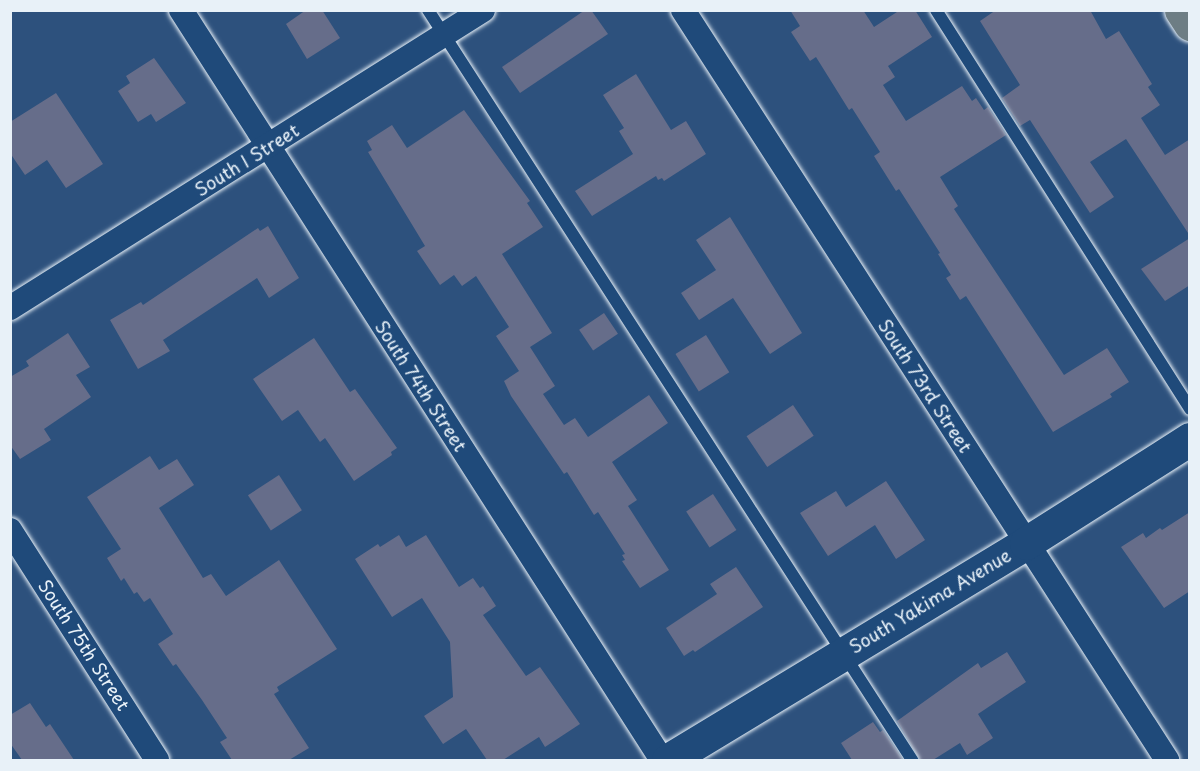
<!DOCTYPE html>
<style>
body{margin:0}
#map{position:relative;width:1200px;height:771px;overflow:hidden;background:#2d517d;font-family:"Playpen Sans",sans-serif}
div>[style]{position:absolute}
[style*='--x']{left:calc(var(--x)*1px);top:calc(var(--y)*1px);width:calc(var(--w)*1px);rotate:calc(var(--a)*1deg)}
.building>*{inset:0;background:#666d8a;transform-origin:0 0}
.roads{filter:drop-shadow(0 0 2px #e8f1f8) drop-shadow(0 0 2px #e8f1f8)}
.lane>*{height:12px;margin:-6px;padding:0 6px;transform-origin:6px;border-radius:6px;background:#1f4a7a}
.street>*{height:24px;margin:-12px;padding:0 12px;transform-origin:12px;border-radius:12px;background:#1f4a7a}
.secondary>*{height:33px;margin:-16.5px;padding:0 16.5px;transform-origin:16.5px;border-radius:16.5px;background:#1f4a7a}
.primary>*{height:33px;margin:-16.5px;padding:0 16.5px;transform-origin:16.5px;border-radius:16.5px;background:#6d7d84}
span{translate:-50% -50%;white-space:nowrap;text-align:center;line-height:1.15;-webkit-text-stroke:4.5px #1f4a7a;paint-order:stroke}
.street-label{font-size:18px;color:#e8f1f8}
.frame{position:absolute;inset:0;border:12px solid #e8f1f8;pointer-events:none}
</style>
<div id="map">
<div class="building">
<i style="clip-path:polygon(306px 10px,322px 10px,340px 38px,307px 59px,286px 24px)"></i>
<i style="clip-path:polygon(585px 10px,591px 10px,608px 34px,520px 93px,502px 67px)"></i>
<i style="clip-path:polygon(790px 10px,863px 10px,874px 27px,900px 10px,915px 10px,932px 37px,888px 66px,895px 77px,883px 85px,906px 121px,962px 86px,972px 101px,976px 98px,984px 110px,988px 107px,1006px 135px,940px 177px,958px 206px,954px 209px,1064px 375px,1107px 348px,1129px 382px,1110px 394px,1112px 397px,1053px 432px,966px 296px,960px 300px,946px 278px,951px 275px,938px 254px,940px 253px,899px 189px,896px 191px,874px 156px,880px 152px,852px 108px,849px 110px,816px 57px,810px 61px,791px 32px,800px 26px)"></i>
<i style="clip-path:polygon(996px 10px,1090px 10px,1106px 39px,1119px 31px,1152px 84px,1148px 87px,1160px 105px,1141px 118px,1165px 155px,1190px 139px,1190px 236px,1126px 139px,1090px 162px,1114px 197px,1090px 213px,1030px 120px,1020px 126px,1002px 98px,1020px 85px,980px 21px)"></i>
<i style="clip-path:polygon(154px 58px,186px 103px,156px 122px,151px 114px,138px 122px,118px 91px,130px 83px,126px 76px)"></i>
<i style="clip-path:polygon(636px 74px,671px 130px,686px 121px,706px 154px,664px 181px,662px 178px,658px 180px,656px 176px,592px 216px,575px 191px,633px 154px,619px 131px,624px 128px,603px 95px)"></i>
<i style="clip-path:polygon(56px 93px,103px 164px,66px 188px,47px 160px,25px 175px,10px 153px,10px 122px)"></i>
<i style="clip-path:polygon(464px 110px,530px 201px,527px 203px,543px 227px,502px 254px,552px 333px,530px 347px,555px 386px,543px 394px,564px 425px,575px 418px,588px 437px,649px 395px,668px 423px,612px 462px,637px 500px,628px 506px,669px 570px,640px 588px,622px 561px,625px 560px,622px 555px,625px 554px,598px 512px,594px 515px,567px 472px,564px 474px,511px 396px,504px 381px,519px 371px,496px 336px,509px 327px,476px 276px,462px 286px,454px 275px,440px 285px,417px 251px,425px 246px,368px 152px,372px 150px,367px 141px,392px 125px,407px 148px)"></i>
<i style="clip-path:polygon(730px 217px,802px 333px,770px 354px,733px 298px,699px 320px,681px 293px,716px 270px,696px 240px)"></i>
<i style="clip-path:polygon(268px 226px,299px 278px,269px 298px,257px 278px,163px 340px,170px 351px,138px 369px,110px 320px,141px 302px,143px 305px,258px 228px,260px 231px)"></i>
<i style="clip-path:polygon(1190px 238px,1190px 285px,1165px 301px,1141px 269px)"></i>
<i style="left:604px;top:313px;width:25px;height:30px;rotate:56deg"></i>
<i style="clip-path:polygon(68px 333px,90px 367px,76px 375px,91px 397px,44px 429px,51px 440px,20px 459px,10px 445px,10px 377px,29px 366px,26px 361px)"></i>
<i style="left:706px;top:335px;width:44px;height:36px;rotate:58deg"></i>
<i style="clip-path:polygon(314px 338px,350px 392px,355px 389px,397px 448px,391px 452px,392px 455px,354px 481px,325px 438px,320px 442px,298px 410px,282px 421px,253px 379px)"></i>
<i style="left:793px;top:405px;width:37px;height:56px;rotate:56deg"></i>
<i style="clip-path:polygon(150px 456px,159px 470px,177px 459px,194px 485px,159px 508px,203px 578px,211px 574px,226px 596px,279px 560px,337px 649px,277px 687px,279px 691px,274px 694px,309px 748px,289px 760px,232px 760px,220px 742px,227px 738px,202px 700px,176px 664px,173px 666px,158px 644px,173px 634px,150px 598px,144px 602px,137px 592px,134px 594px,124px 578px,121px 581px,107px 558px,121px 549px,87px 497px)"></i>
<i style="left:279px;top:475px;width:42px;height:37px;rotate:57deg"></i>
<i style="clip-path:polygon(886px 481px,925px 540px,896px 559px,875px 525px,828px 556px,800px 513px,836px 491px,846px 507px)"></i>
<i style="left:713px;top:494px;width:43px;height:32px;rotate:57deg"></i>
<i style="clip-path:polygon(1190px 512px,1190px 591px,1164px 608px,1121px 547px,1143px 533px,1146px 538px,1160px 528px,1162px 530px)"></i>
<i style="clip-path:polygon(399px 535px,406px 547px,426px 535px,459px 587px,473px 578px,480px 588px,483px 586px,496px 606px,483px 615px,526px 676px,540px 667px,580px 724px,545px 747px,539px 737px,503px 760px,487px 760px,466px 729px,443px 744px,424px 716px,453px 697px,450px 642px,422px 598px,392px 617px,355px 559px,378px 544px,380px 547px)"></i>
<i style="clip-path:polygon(736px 567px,763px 607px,695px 652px,693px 650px,684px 656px,666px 628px,717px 594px,710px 584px)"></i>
<i style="clip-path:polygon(1007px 652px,1026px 682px,978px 714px,993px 738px,967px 755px,960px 743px,933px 760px,920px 760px,897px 721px,978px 663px,981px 668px)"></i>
<i style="clip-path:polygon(30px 703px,46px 727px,50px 724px,74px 760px,22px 760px,10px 743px,10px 715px)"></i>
<i style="clip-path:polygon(873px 722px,880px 732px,883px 730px,903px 760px,852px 760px,841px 743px)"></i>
</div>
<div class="roads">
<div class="lane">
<i style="--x:428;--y:10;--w:893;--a:57.16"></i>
<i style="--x:936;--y:10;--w:473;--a:57.5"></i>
</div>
<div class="street">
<i style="--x:181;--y:10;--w:891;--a:57.33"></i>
<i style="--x:683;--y:10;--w:893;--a:57.16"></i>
<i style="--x:10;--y:308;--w:559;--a:-32.21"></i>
<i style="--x:10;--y:530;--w:273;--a:57.4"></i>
</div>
<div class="secondary">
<i style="--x:668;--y:760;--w:419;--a:-31.2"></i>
<i style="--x:1026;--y:543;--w:194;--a:-32.4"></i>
</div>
<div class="primary">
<i style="--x:1181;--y:10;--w:17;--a:57"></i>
</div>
</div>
<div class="street-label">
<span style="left:247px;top:160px;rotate:-32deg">South I Street</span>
<span style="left:421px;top:386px;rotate:57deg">South 74th Street</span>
<span style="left:925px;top:386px;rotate:57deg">South 73rd Street</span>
<span style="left:930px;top:601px;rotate:-31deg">South Yakima Avenue</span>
<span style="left:84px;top:645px;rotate:57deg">South 75th Street</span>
</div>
<div class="frame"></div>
</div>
